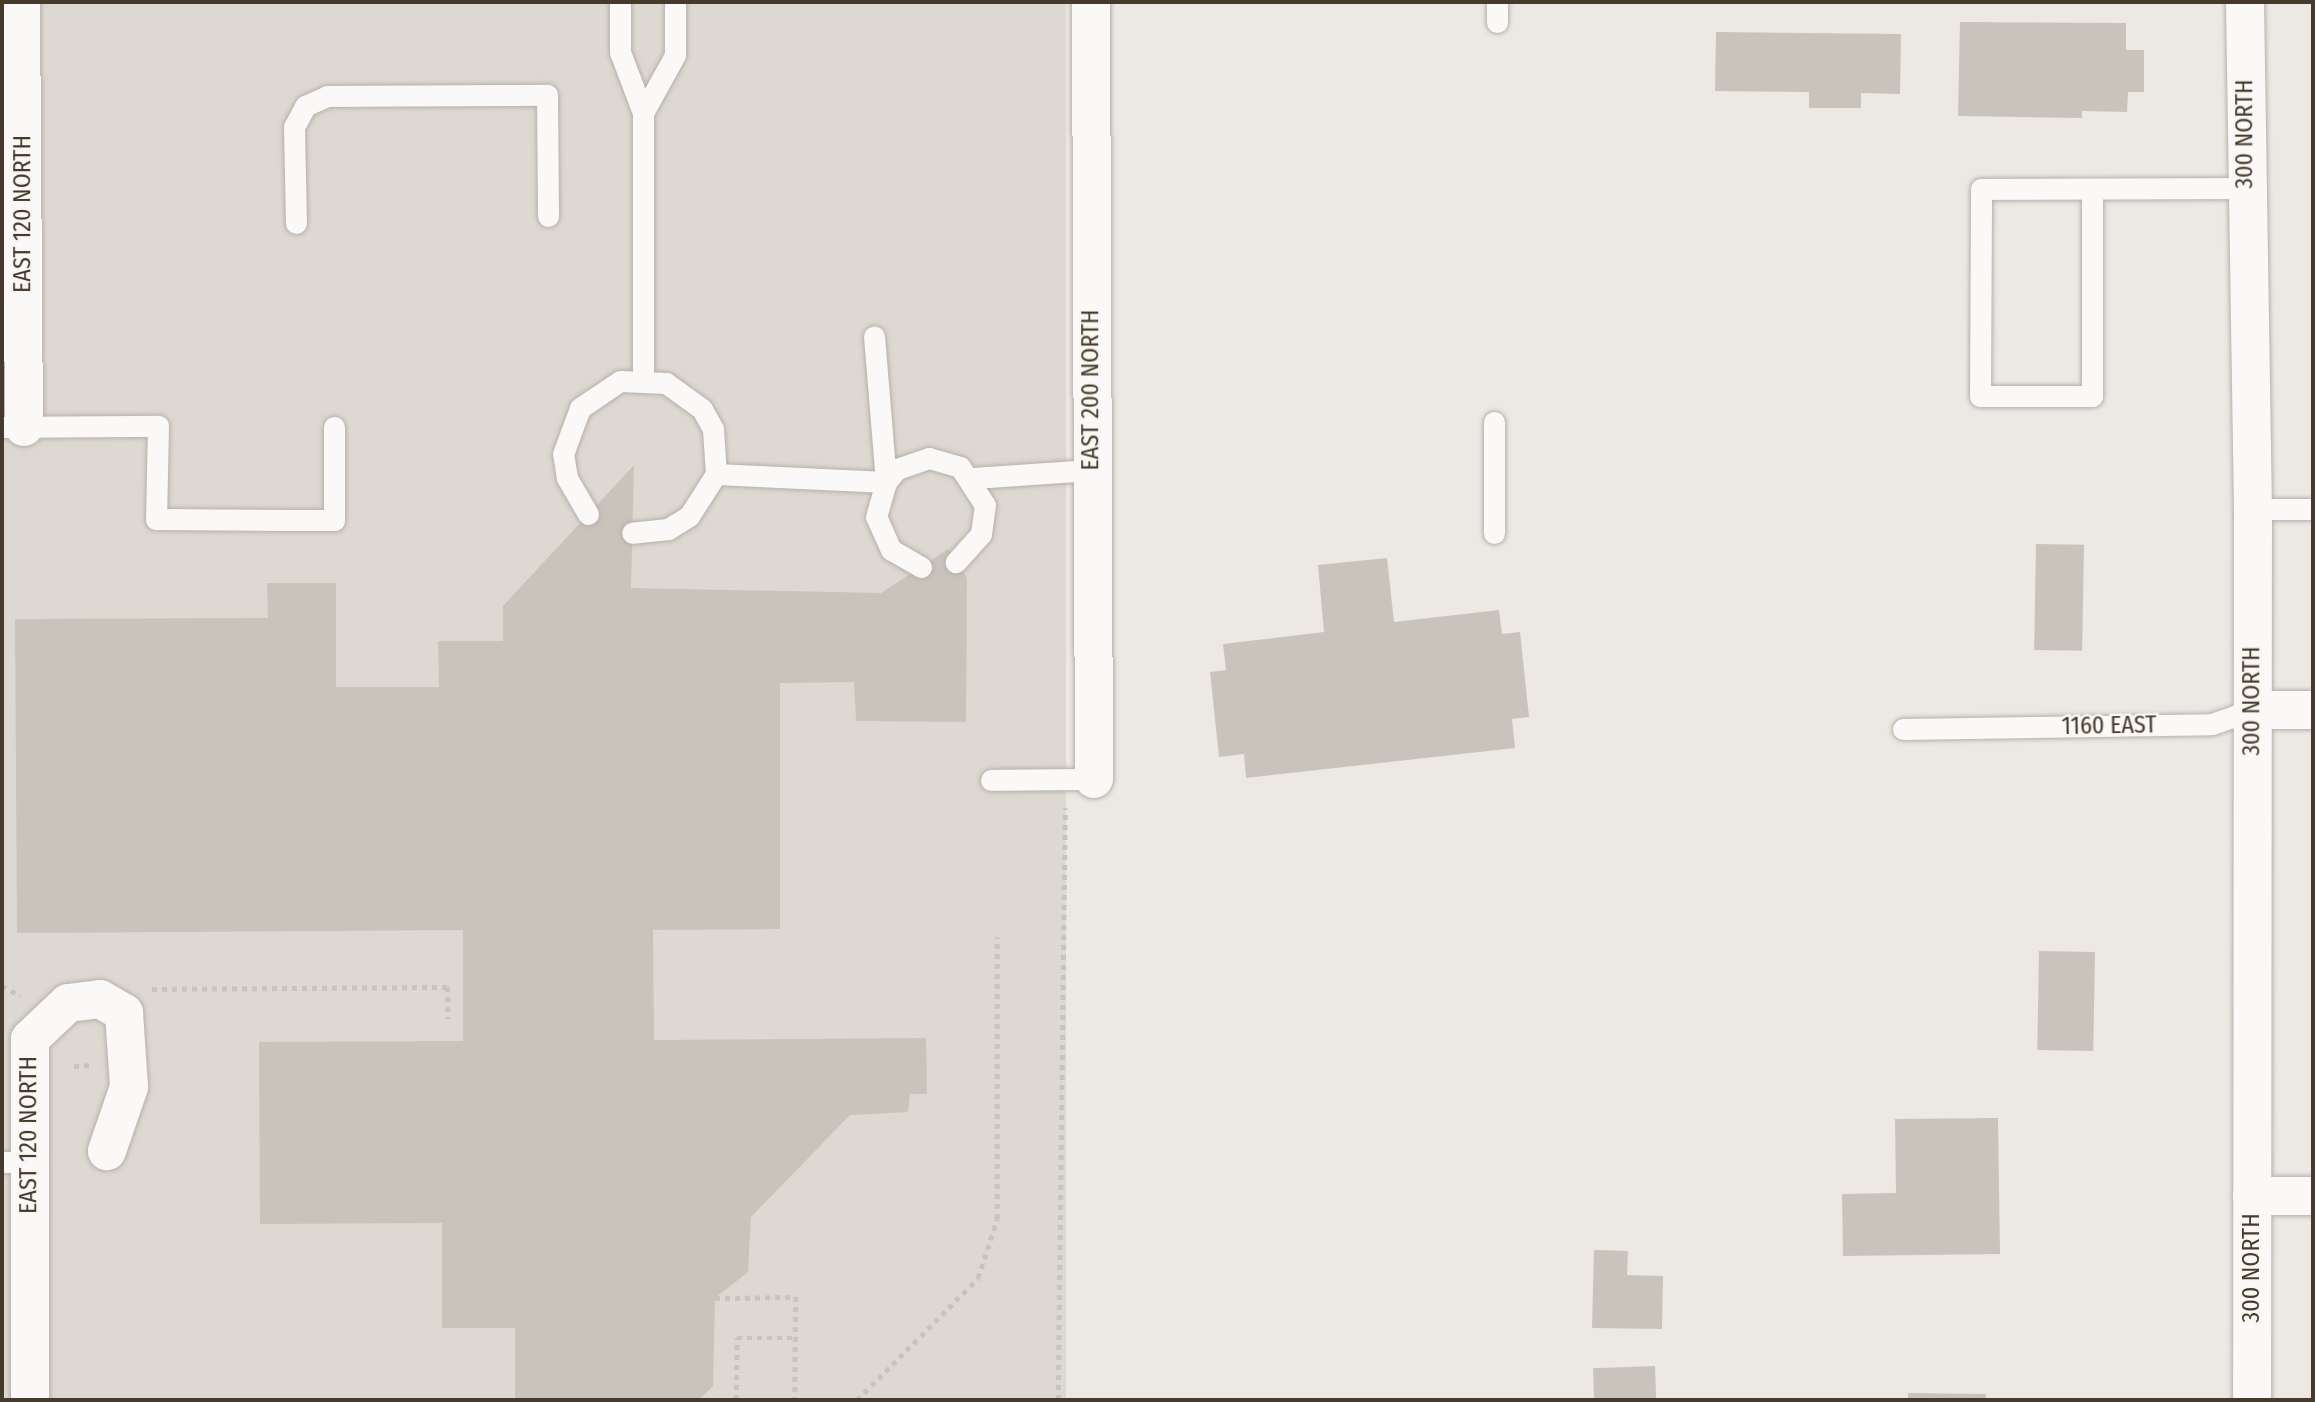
<!DOCTYPE html>
<style>
body{margin:0}
#map{position:relative;width:2315px;height:1402px;overflow:hidden;background:#ece8e4;font-family:"Fira Sans Condensed",sans-serif}
div>[style]{position:absolute}
[style*='--x']{left:calc(var(--x)*1px);top:calc(var(--y)*1px);width:calc(var(--w)*1px);rotate:calc(var(--a)*1deg)}
.built>*{inset:0;background:#ded8d2;transform-origin:0 0}
.building>*{inset:0;background:#cac3bb;transform-origin:0 0}
.path>*{height:4.5px;margin-top:-2.25px;transform-origin:0;background:repeating-linear-gradient(90deg,#c7c4be 0 5px,transparent 0 10px)}
.roads{filter:drop-shadow(0 0 2px #b7b0a9) drop-shadow(0 0 2px #b7b0a9)}
.service>*{height:21px;margin:-10.5px;padding:0 10.5px;transform-origin:10.5px;border-radius:10.5px;background:#faf9f7}
.minor>*{height:38px;margin:-19px;padding:0 19px;transform-origin:19px;border-radius:19px;background:#faf9f7}
.tertiary>*{height:38px;margin:-19px;padding:0 19px;transform-origin:19px;border-radius:19px;background:#faf9f7}
span{translate:-50% -50%;white-space:nowrap;text-align:center;line-height:1.15;-webkit-text-stroke:5px #f9f7f4;paint-order:stroke}
.street-label{font-size:24px;color:#453a2b}
.frame{position:absolute;inset:0;border:4px solid #453a2b;pointer-events:none}
</style>
<div id="map">
<div class="built">
<i style="left:2px;top:2px;width:1064px;height:1398px"></i>
</div>
<div class="building">
<i style="clip-path:polygon(1960px 22px,2126px 23px,2126px 50px,2144px 50px,2144px 92px,2128px 92px,2127px 112px,2082px 111px,2082px 118px,1958px 116px)"></i>
<i style="clip-path:polygon(1716px 32px,1901px 34px,1900px 94px,1861px 93px,1861px 108px,1809px 108px,1809px 92px,1715px 91px)"></i>
<i style="clip-path:polygon(634px 465px,631px 588px,881px 593px,948px 549px,967px 578px,966px 722px,856px 721px,854px 682px,780px 683px,780px 929px,653px 930px,654px 1040px,926px 1038px,927px 1094px,910px 1094px,908px 1112px,850px 1115px,751px 1217px,748px 1272px,715px 1298px,713px 1386px,699px 1400px,515px 1400px,515px 1328px,442px 1328px,442px 1223px,260px 1224px,259px 1042px,463px 1041px,463px 930px,17px 933px,15px 619px,268px 618px,267px 583px,336px 583px,336px 687px,439px 687px,438px 641px,503px 641px,503px 606px)"></i>
<i style="left:2036px;top:544px;width:48px;height:106px;rotate:1deg"></i>
<i style="clip-path:polygon(1387px 558px,1394px 622px,1499px 610px,1502px 634px,1520px 632px,1529px 717px,1512px 719px,1515px 748px,1246px 778px,1244px 754px,1219px 757px,1210px 672px,1226px 670px,1223px 644px,1324px 632px,1318px 565px)"></i>
<i style="left:2039px;top:951px;width:56px;height:99px;rotate:1deg"></i>
<i style="clip-path:polygon(1998px 1118px,2000px 1254px,1843px 1256px,1842px 1194px,1896px 1193px,1895px 1119px)"></i>
<i style="clip-path:polygon(1594px 1250px,1628px 1251px,1627px 1275px,1663px 1276px,1662px 1329px,1592px 1328px)"></i>
<i style="left:1655px;top:1366px;width:34px;height:62px;rotate:88deg"></i>
<i style="clip-path:polygon(1908px 1393px,1986px 1394px,1986px 1400px,1908px 1400px)"></i>
</div>
<div class="path">
<i style="--x:2;--y:986;--w:21;--a:28"></i>
<i style="--x:152;--y:989;--w:296;--a:-0.4"></i>
<i style="--x:448;--y:987;--w:32;--a:90"></i>
<i style="--x:74;--y:1066;--w:18;--a:-3"></i>
<i style="--x:715;--y:1298;--w:81;--a:-0.7"></i>
<i style="--x:796;--y:1297;--w:103;--a:90.6"></i>
<i style="--x:736;--y:1400;--w:62;--a:-89.1"></i>
<i style="--x:737;--y:1338;--w:58;--a:0"></i>
<i style="--x:857;--y:1400;--w:172;--a:-45.2"></i>
<i style="--x:978;--y:1278;--w:62;--a:-72.1"></i>
<i style="--x:997;--y:1219;--w:282;--a:-90"></i>
<i style="--x:1058;--y:1400;--w:592;--a:-89.32"></i>
</div>
<div class="roads">
<div class="service">
<i style="--x:620;--y:2;--w:50;--a:90"></i>
<i style="--x:620;--y:52;--w:65;--a:69.3"></i>
<i style="--x:643;--y:113;--w:266;--a:90"></i>
<i style="--x:1497;--y:22;--w:20;--a:-90"></i>
<i style="--x:643;--y:113;--w:66;--a:-61.1"></i>
<i style="--x:675;--y:55;--w:53;--a:-90"></i>
<i style="--x:2092;--y:190;--w:206;--a:90"></i>
<i style="--x:2092;--y:396;--w:112;--a:180"></i>
<i style="--x:1980;--y:396;--w:207;--a:-89.7"></i>
<i style="--x:1981;--y:189;--w:264;--a:-0.2"></i>
<i style="--x:296;--y:223;--w:96;--a:-91.2"></i>
<i style="--x:294;--y:127;--w:24;--a:-62"></i>
<i style="--x:305;--y:106;--w:24;--a:-24"></i>
<i style="--x:327;--y:96;--w:220;--a:-0.3"></i>
<i style="--x:547;--y:95;--w:121;--a:89.5"></i>
<i style="--x:1494;--y:422;--w:111;--a:90"></i>
<i style="--x:2;--y:427;--w:156;--a:-0.4"></i>
<i style="--x:158;--y:426;--w:93;--a:91.2"></i>
<i style="--x:156;--y:519;--w:134;--a:0.4"></i>
<i style="--x:290;--y:520;--w:44;--a:0"></i>
<i style="--x:334;--y:520;--w:93;--a:-90"></i>
<i style="--x:716;--y:474;--w:170;--a:2.7"></i>
<i style="--x:886;--y:482;--w:146;--a:-94.7"></i>
<i style="--x:973;--y:478;--w:118;--a:-3.9"></i>
<i style="--x:2253;--y:509;--w:60;--a:0"></i>
<i style="--x:588;--y:514;--w:42;--a:-120.3"></i>
<i style="--x:567;--y:478;--w:24;--a:-99"></i>
<i style="--x:563;--y:454;--w:49;--a:-69.7"></i>
<i style="--x:580;--y:408;--w:48;--a:-34"></i>
<i style="--x:620;--y:381;--w:46;--a:2.5"></i>
<i style="--x:666;--y:383;--w:44;--a:35.8"></i>
<i style="--x:702;--y:409;--w:23;--a:61"></i>
<i style="--x:713;--y:429;--w:45;--a:86.2"></i>
<i style="--x:716;--y:474;--w:50;--a:122.7"></i>
<i style="--x:689;--y:516;--w:25;--a:148"></i>
<i style="--x:668;--y:529;--w:36;--a:174"></i>
<i style="--x:921;--y:567;--w:34;--a:-150"></i>
<i style="--x:891;--y:550;--w:36;--a:-114"></i>
<i style="--x:876;--y:517;--w:36;--a:-74"></i>
<i style="--x:886;--y:482;--w:17;--a:-50"></i>
<i style="--x:897;--y:469;--w:34;--a:-19"></i>
<i style="--x:929;--y:458;--w:32;--a:16"></i>
<i style="--x:960;--y:467;--w:45;--a:56.7"></i>
<i style="--x:985;--y:505;--w:29;--a:98"></i>
<i style="--x:981;--y:534;--w:38;--a:132"></i>
<i style="--x:1903;--y:729;--w:309;--a:-0.9"></i>
<i style="--x:2212;--y:724;--w:42;--a:-19.3"></i>
<i style="--x:991;--y:780;--w:103;--a:-0.6"></i>
<i style="--x:2;--y:1162;--w:26;--a:0"></i>
</div>
<div class="minor">
<i style="--x:21;--y:2;--w:425;--a:89.6"></i>
<i style="--x:1091;--y:2;--w:777;--a:89.78"></i>
<i style="--x:2252;--y:710;--w:61;--a:0"></i>
<i style="--x:2252;--y:1196;--w:61;--a:0"></i>
<i style="--x:30;--y:1400;--w:361;--a:-90"></i>
<i style="--x:30;--y:1039;--w:52;--a:-43.5"></i>
<i style="--x:68;--y:1003;--w:32;--a:-7"></i>
<i style="--x:100;--y:999;--w:28;--a:30"></i>
<i style="--x:124;--y:1013;--w:74;--a:86.1"></i>
<i style="--x:129;--y:1087;--w:68;--a:109"></i>
</div>
<div class="tertiary">
<i style="--x:2245;--y:2;--w:507;--a:89.1"></i>
<i style="--x:2253;--y:509;--w:891;--a:90.06"></i>
</div>
</div>
<div class="street-label">
<span style="left:2245px;top:134px;rotate:-90deg">300 NORTH</span>
<span style="left:23px;top:214px;rotate:-90deg">EAST 120 NORTH</span>
<span style="left:1091px;top:390px;rotate:-90deg">EAST 200 NORTH</span>
<span style="left:2252px;top:701px;rotate:-90deg">300 NORTH</span>
<span style="left:2109px;top:726px;rotate:-1deg">1160 EAST</span>
<span style="left:29px;top:1135px;rotate:-90deg">EAST 120 NORTH</span>
<span style="left:2252px;top:1268px;rotate:-90deg">300 NORTH</span>
</div>
<div class="frame"></div>
</div>
